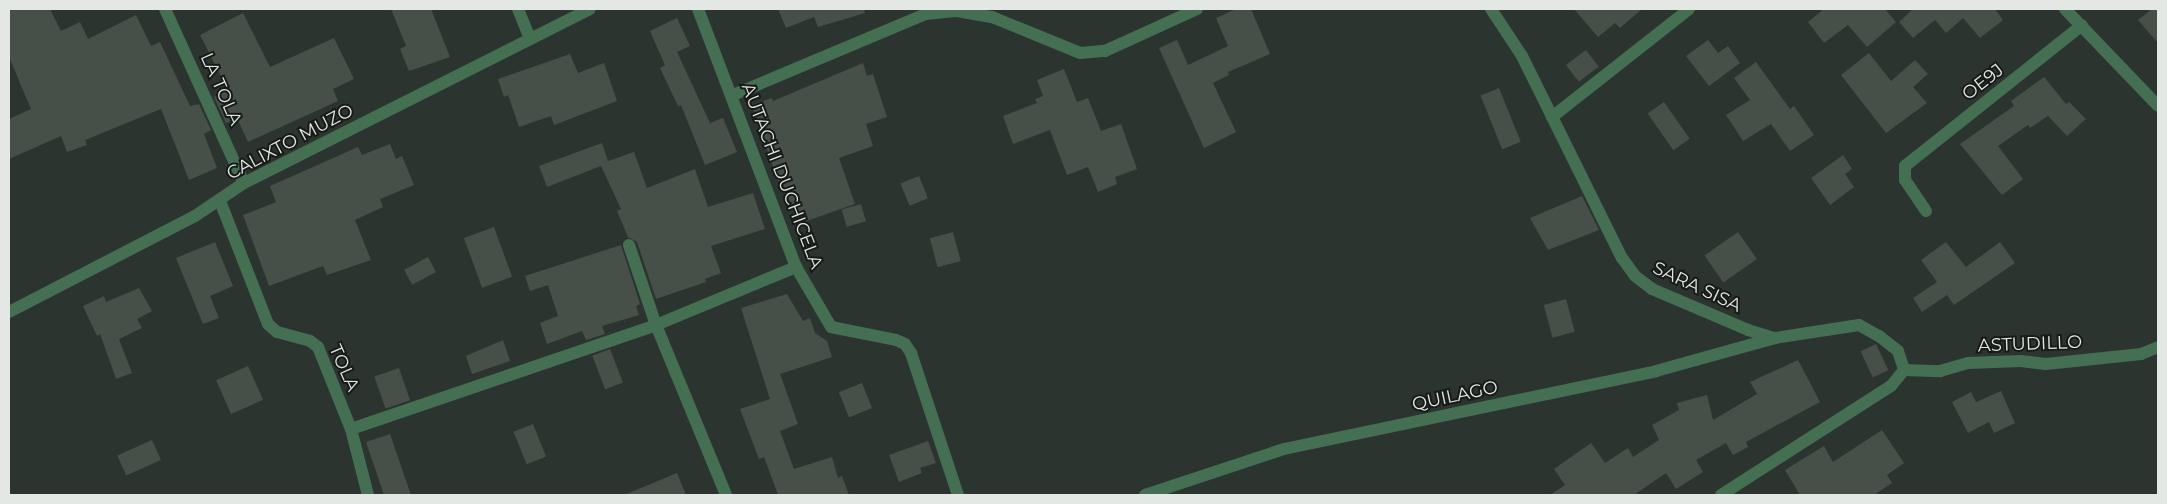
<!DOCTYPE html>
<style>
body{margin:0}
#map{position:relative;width:2167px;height:504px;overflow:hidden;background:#2c342f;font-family:Montserrat,sans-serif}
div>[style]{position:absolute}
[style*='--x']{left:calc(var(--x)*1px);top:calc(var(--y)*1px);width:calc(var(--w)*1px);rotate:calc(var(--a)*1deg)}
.building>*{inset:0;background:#474f49;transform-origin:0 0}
.minor>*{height:12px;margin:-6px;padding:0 6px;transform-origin:6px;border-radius:6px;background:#446f52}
.tertiary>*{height:12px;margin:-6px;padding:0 6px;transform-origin:6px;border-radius:6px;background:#446f52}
span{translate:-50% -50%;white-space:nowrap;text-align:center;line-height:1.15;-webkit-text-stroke:4px #171b18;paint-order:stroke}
.street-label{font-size:18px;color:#e3e8e4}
.frame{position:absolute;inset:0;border:10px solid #e3e8e4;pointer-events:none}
</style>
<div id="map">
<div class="building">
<i style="clip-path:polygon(9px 9px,50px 9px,61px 31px,80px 22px,88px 39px,136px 15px,151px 46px,160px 42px,190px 106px,199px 104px,211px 130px,204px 134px,217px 168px,189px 180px,161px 109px,85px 140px,87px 145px,67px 152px,61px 136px,9px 159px,9px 119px,31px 109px,9px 57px)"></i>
<i style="clip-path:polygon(391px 9px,431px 9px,450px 57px,409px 71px,400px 49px,406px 46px)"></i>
<i style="clip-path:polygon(778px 9px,864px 9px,865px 13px,818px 27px,814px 17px,786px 28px)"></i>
<i style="clip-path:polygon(1236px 9px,1251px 9px,1270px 54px,1228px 72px,1229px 75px,1213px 83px,1236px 132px,1204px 148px,1159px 48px,1177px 40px,1188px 65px,1228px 46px,1216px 18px)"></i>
<i style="clip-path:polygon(1574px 9px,1642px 9px,1620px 28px,1615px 23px,1598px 37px)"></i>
<i style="clip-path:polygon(1824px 9px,1885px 9px,1896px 22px,1867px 47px,1848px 25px,1824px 43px,1808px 22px)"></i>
<i style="clip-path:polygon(1913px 9px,1995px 9px,2003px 20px,1980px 38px,1963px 18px,1946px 33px,1935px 20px,1913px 38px,1899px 22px)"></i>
<i style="clip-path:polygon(2152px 9px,2158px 9px,2158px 43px,2138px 20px)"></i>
<i style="clip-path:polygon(243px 13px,270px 67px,334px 38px,354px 79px,333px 89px,338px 101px,248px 142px,237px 118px,226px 123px,214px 97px,228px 90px,200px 35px)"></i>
<i style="clip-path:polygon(677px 18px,690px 46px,677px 52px,710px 123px,723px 118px,737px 152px,705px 165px,681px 105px,678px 106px,660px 68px,665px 65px,650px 31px)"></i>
<i style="clip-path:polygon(1708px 40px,1718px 53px,1728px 46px,1740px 63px,1709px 86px,1686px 56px)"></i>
<i style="left:1586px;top:50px;width:21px;height:25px;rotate:53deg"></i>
<i style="clip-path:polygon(1869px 53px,1891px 81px,1915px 60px,1928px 74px,1913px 87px,1927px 103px,1886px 133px,1841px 75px)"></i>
<i style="clip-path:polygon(570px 54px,578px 73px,604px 63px,617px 101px,554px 125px,551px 116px,519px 127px,508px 95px,504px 97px,498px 79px)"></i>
<i style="clip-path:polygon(1756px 62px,1790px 109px,1794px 106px,1814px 135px,1790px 151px,1771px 124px,1743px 141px,1726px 115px,1750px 100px,1734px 78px)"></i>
<i style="clip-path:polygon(863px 63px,867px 76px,873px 74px,887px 117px,866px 124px,873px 146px,839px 158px,855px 204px,798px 224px,782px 180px,778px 181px,752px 105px,772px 98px,773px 101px)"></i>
<i style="clip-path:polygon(1064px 69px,1077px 102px,1088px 98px,1101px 131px,1121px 124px,1137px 169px,1115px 177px,1117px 184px,1098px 192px,1088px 167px,1067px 175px,1050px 130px,1013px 144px,1003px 116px,1037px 103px,1035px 99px,1043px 96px,1037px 80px)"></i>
<i style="clip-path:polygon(2044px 77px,2066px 104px,2069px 102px,2086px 119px,2067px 136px,2048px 116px,2030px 128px,2028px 125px,1998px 146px,2023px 179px,2002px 195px,1960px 144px,2014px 106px,2011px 101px)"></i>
<i style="left:1499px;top:88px;width:58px;height:20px;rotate:68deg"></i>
<i style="left:1664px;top:102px;width:45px;height:20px;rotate:55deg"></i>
<i style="clip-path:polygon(602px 143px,608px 161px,634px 152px,647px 188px,695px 169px,708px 207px,753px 193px,765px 229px,711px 246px,721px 273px,705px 279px,706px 282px,656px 299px,637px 242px,628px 237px,617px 211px,621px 209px,601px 166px,547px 187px,539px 166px)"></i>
<i style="clip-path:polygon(390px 144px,396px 159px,402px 156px,414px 185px,380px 199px,383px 207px,355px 220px,371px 260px,327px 275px,323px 266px,269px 286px,243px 215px,276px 202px,270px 186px,358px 147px,362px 155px)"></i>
<i style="clip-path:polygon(1843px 155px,1852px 169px,1845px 174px,1854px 187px,1830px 205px,1811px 178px)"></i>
<i style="left:919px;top:176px;width:24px;height:20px;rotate:68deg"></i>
<i style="clip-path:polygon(1582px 196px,1599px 230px,1548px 250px,1530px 218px)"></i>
<i style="left:861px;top:204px;width:18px;height:20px;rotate:74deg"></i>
<i style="left:494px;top:227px;width:53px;height:32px;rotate:70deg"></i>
<i style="left:953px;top:232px;width:30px;height:24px;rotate:75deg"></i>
<i style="left:1738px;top:232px;width:33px;height:41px;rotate:55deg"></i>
<i style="clip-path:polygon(215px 242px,233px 286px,210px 296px,219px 318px,203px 324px,176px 258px)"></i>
<i style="clip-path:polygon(1946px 242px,1966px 267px,2000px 242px,2015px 263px,1954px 305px,1947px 295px,1922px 312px,1913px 298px,1937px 282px,1921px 260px)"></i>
<i style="clip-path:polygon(621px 245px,640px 304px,636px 306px,639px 315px,602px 326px,605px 334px,586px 340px,582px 331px,547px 344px,540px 323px,558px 316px,548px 285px,530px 291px,525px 276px)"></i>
<i style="left:428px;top:257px;width:17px;height:27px;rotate:62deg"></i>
<i style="clip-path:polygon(139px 288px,152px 311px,137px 319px,142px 328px,119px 339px,132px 373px,116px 379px,100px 334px,97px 336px,83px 306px,104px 296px,106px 302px)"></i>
<i style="clip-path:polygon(787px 294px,803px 321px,810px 318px,815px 333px,827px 341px,832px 357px,780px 374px,798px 424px,780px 431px,794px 469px,832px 457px,838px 478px,842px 476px,849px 495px,778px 495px,764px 457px,759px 459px,740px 409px,770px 399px,741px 308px)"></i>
<i style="left:1566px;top:299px;width:34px;height:23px;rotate:75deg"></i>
<i style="clip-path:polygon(503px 340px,510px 361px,472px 374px,466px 356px)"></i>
<i style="left:1876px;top:344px;width:29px;height:17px;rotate:65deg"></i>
<i style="left:610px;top:349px;width:36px;height:19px;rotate:69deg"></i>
<i style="clip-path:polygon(1798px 360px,1820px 402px,1746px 442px,1748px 447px,1733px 455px,1726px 443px,1696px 460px,1703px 472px,1676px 489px,1666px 473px,1634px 495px,1550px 495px,1565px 485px,1554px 469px,1591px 443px,1605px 463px,1628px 448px,1633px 457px,1659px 440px,1652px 425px,1679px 410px,1677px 403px,1707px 395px,1713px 420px,1757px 394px,1750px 382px)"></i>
<i style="left:248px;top:366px;width:37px;height:35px;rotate:66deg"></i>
<i style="left:399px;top:368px;width:34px;height:26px;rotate:71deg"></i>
<i style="left:862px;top:383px;width:27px;height:25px;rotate:68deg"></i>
<i style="clip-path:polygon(2001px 391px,2015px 423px,1994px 433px,1989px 422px,1968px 433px,1952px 402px,1971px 392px,1976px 402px)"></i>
<i style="left:533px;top:424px;width:35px;height:21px;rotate:68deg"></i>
<i style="clip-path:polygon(1882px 430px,1904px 463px,1887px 475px,1892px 483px,1874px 495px,1800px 495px,1785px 470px,1824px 446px,1833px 462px)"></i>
<i style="clip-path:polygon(390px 434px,411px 495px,384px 495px,366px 442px)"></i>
<i style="left:152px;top:440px;width:22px;height:38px;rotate:66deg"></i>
<i style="clip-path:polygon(928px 441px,936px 463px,920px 468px,922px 473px,899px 482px,889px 455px)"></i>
<i style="clip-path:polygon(677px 473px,686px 495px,624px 495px)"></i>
</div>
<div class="minor">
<i style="--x:165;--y:9;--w:191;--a:65.6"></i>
<i style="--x:518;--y:9;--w:32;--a:68"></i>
<i style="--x:698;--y:9;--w:276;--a:69.2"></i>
<i style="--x:796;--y:267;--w:69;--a:59.7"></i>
<i style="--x:831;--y:327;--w:66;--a:11.3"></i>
<i style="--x:896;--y:340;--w:10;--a:24"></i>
<i style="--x:905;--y:344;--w:11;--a:56"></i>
<i style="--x:911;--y:353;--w:150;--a:71.7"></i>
<i style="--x:1491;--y:9;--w:56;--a:56.6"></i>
<i style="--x:1522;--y:56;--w:225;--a:63.7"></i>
<i style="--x:1622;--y:258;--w:22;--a:54"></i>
<i style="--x:1635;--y:276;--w:21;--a:37"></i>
<i style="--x:1652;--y:289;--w:104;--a:23.1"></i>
<i style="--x:1748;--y:330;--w:28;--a:17"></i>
<i style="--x:1775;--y:338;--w:85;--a:-8.8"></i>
<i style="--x:1859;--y:325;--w:23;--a:29"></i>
<i style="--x:1879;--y:336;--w:24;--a:38"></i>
<i style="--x:1898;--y:351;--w:20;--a:72"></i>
<i style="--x:733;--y:95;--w:209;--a:-22.8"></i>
<i style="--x:926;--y:14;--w:31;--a:-6"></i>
<i style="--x:957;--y:11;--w:36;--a:10"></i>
<i style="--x:992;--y:17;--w:95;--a:22.2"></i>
<i style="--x:1080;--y:53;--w:25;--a:-5"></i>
<i style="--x:1105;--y:51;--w:101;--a:-24.5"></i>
<i style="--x:1552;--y:117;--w:174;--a:-38.2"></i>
<i style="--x:220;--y:201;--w:132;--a:68.7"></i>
<i style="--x:268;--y:324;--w:12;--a:42"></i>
<i style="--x:277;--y:332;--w:34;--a:15"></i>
<i style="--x:310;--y:341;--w:10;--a:37"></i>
<i style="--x:318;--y:347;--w:88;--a:68.1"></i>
<i style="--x:351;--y:429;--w:68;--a:75.6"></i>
<i style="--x:1926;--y:211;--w:37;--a:-124"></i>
<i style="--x:1905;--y:180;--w:14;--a:-90"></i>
<i style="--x:1905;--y:166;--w:226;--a:-38.5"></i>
<i style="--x:629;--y:245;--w:84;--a:71.4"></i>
<i style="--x:656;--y:325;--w:184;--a:67.6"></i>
<i style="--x:1904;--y:370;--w:36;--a:2"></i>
<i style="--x:1940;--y:371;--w:29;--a:-16"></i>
<i style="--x:1968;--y:363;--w:53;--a:-2.2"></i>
<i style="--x:2021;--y:361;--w:25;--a:7"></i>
<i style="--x:2046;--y:364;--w:96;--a:-6"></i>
<i style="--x:2141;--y:354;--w:18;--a:-22"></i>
<i style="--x:351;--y:429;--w:322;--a:-18.8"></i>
<i style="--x:656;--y:325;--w:152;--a:-22.5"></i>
<i style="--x:1145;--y:495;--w:146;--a:-18.3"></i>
<i style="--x:1284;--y:449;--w:380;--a:-11.8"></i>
<i style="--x:1656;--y:371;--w:123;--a:-15.5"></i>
<i style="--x:1721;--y:495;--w:202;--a:-32.7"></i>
<i style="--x:1891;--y:386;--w:21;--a:-51"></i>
</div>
<div class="tertiary">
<i style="--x:2065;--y:9;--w:134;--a:46.2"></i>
<i style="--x:9;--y:312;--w:209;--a:-27.3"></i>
<i style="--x:195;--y:216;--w:59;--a:-34"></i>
<i style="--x:244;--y:183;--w:387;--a:-26.7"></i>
</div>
<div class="street-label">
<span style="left:1983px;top:82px;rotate:-38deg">OE9J</span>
<span style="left:221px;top:89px;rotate:66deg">LA TOLA</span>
<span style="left:290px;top:142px;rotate:-28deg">CALIXTO MUZO</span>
<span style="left:782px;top:176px;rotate:69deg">AUTACHI DUCHICELA</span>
<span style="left:1697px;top:287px;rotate:25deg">SARA SISA</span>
<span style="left:2030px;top:344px;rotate:-2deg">ASTUDILLO</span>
<span style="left:344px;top:368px;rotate:66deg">TOLA</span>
<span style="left:1455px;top:396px;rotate:-12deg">QUILAGO</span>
</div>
<div class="frame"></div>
</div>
